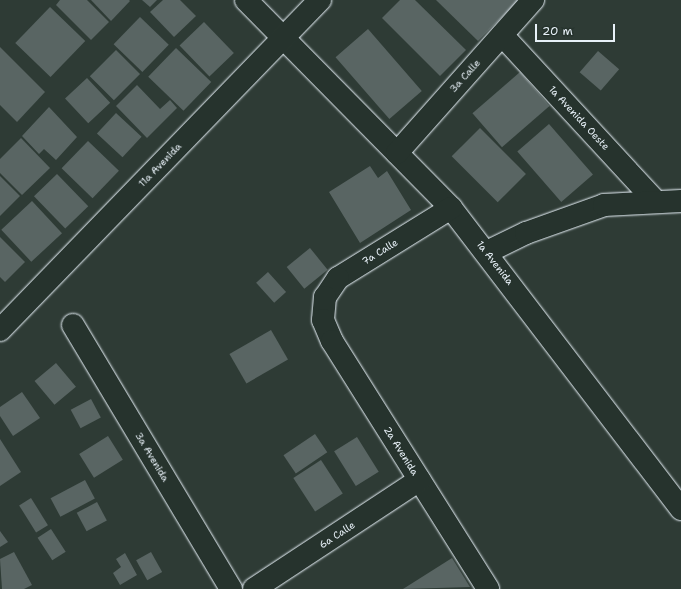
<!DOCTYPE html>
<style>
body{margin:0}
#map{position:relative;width:681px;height:589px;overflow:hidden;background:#2e3b35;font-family:"Shantell Sans",sans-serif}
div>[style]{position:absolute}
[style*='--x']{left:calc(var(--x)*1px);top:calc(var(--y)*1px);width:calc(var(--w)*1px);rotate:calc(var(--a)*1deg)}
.building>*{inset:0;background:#596563;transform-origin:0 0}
.roads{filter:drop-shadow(0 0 1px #e8f1f8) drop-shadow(0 0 1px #e8f1f8)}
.minor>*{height:22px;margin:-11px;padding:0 11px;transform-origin:11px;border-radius:11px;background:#26332d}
span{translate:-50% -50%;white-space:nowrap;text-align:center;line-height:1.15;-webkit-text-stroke:3px #26332d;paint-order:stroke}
.street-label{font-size:10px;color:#e8f1f8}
.scale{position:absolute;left:535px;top:24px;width:80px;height:18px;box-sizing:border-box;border:2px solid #e8f1f8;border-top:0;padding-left:5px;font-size:12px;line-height:14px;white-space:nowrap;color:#e8f1f8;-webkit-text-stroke:3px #26332d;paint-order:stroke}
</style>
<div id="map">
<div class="building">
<i style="clip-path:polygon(60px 0,87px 0,109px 22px,91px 40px,56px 5px)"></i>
<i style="clip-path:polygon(91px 0,129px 0,130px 1px,111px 21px)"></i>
<i style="clip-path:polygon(142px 0,157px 0,150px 7px)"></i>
<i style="clip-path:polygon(163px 0,180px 0,196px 16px,174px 37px,150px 12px)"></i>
<i style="clip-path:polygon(400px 0,415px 0,466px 50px,440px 76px,382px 18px)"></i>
<i style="clip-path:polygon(436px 0,519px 0,478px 41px)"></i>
<i style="left:50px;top:7px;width:49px;height:50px;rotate:44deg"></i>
<i style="left:140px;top:17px;width:40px;height:38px;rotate:44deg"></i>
<i style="left:204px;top:22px;width:43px;height:34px;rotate:46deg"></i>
<i style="left:368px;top:29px;width:82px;height:43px;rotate:49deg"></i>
<i style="clip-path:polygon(0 47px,45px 92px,17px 122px,0 105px)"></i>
<i style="left:176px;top:48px;width:49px;height:40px;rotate:44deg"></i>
<i style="left:116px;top:50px;width:34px;height:37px;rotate:45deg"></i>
<i style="left:598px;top:51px;width:28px;height:28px;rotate:41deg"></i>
<i style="left:520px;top:72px;width:45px;height:63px;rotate:49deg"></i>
<i style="left:87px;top:78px;width:34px;height:30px;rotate:47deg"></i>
<i style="clip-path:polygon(137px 85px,160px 109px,170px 100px,177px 108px,147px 138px,116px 106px)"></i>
<i style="clip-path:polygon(49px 107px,77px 137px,56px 160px,44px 149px,39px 154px,22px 136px)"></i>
<i style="left:116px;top:113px;width:35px;height:28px;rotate:43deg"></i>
<i style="left:549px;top:124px;width:67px;height:42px;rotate:49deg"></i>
<i style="left:480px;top:128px;width:65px;height:40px;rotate:45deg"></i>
<i style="clip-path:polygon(21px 138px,50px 168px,22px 195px,0 173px,0 159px)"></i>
<i style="left:88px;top:141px;width:43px;height:38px;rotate:44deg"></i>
<i style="clip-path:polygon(370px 166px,378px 178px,387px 171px,411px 210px,360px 243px,329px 192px)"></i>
<i style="left:57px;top:174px;width:45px;height:32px;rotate:46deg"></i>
<i style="clip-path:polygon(0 176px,20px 196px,0 216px)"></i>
<i style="left:32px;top:201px;width:44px;height:42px;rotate:47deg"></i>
<i style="clip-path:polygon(0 237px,25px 262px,5px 282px,0 277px)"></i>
<i style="left:310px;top:248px;width:28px;height:30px;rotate:51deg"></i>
<i style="left:268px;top:272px;width:27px;height:16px;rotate:48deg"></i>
<i style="left:271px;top:330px;width:34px;height:48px;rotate:60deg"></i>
<i style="left:56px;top:363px;width:31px;height:28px;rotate:50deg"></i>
<i style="clip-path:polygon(22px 392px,40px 418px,13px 436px,0 416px,0 407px)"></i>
<i style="left:91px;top:399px;width:21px;height:23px;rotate:62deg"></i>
<i style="left:315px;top:434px;width:22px;height:38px;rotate:56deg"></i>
<i style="left:108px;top:436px;width:28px;height:34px;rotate:58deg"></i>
<i style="left:357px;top:437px;width:41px;height:27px;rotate:58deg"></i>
<i style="clip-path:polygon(0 439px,21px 472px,0 486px)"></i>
<i style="left:321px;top:460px;width:40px;height:33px;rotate:57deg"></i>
<i style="left:85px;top:480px;width:21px;height:39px;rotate:62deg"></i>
<i style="left:31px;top:498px;width:32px;height:14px;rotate:58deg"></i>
<i style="left:97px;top:502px;width:21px;height:23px;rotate:62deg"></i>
<i style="left:51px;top:529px;width:27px;height:16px;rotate:57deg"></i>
<i style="clip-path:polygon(0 531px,8px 542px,0 547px)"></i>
<i style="clip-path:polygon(14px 552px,32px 585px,24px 589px,2px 589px,0 559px)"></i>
<i style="left:151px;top:552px;width:23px;height:17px;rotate:61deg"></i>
<i style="clip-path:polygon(125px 553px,137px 575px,120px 585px,113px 573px,121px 567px,116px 559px)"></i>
<i style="clip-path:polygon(452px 558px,470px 587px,403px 589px)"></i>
</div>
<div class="roads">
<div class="minor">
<i style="--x:246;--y:0;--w:292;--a:45.4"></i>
<i style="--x:451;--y:208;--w:379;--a:52.6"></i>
<i style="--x:502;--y:35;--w:227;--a:47.3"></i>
<i style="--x:397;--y:153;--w:205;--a:-48.4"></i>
<i style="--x:451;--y:208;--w:133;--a:148.2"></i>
<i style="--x:338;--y:278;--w:23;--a:124"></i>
<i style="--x:325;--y:297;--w:23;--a:95"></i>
<i style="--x:323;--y:320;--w:23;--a:67"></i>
<i style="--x:332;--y:341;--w:293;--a:57.8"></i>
<i style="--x:487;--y:252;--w:43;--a:-26"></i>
<i style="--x:526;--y:233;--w:83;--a:-19.7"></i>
<i style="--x:604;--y:205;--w:77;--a:-3"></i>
<i style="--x:73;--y:325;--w:308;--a:59.1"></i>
<i style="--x:0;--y:330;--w:460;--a:-45.9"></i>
<i style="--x:254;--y:589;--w:198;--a:-33.4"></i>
</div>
</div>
<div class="street-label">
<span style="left:465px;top:76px;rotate:-48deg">3a Calle</span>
<span style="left:579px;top:118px;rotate:47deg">1a Avenida Oeste</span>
<span style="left:160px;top:165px;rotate:-46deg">11a Avenida</span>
<span style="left:380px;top:252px;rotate:-32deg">7a Calle</span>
<span style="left:495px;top:263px;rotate:52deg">1a Avenida</span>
<span style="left:401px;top:451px;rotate:58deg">2a Avenida</span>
<span style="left:152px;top:457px;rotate:59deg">3a Avenida</span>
<span style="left:337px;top:535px;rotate:-33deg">6a Calle</span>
</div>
<div class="scale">20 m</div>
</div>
